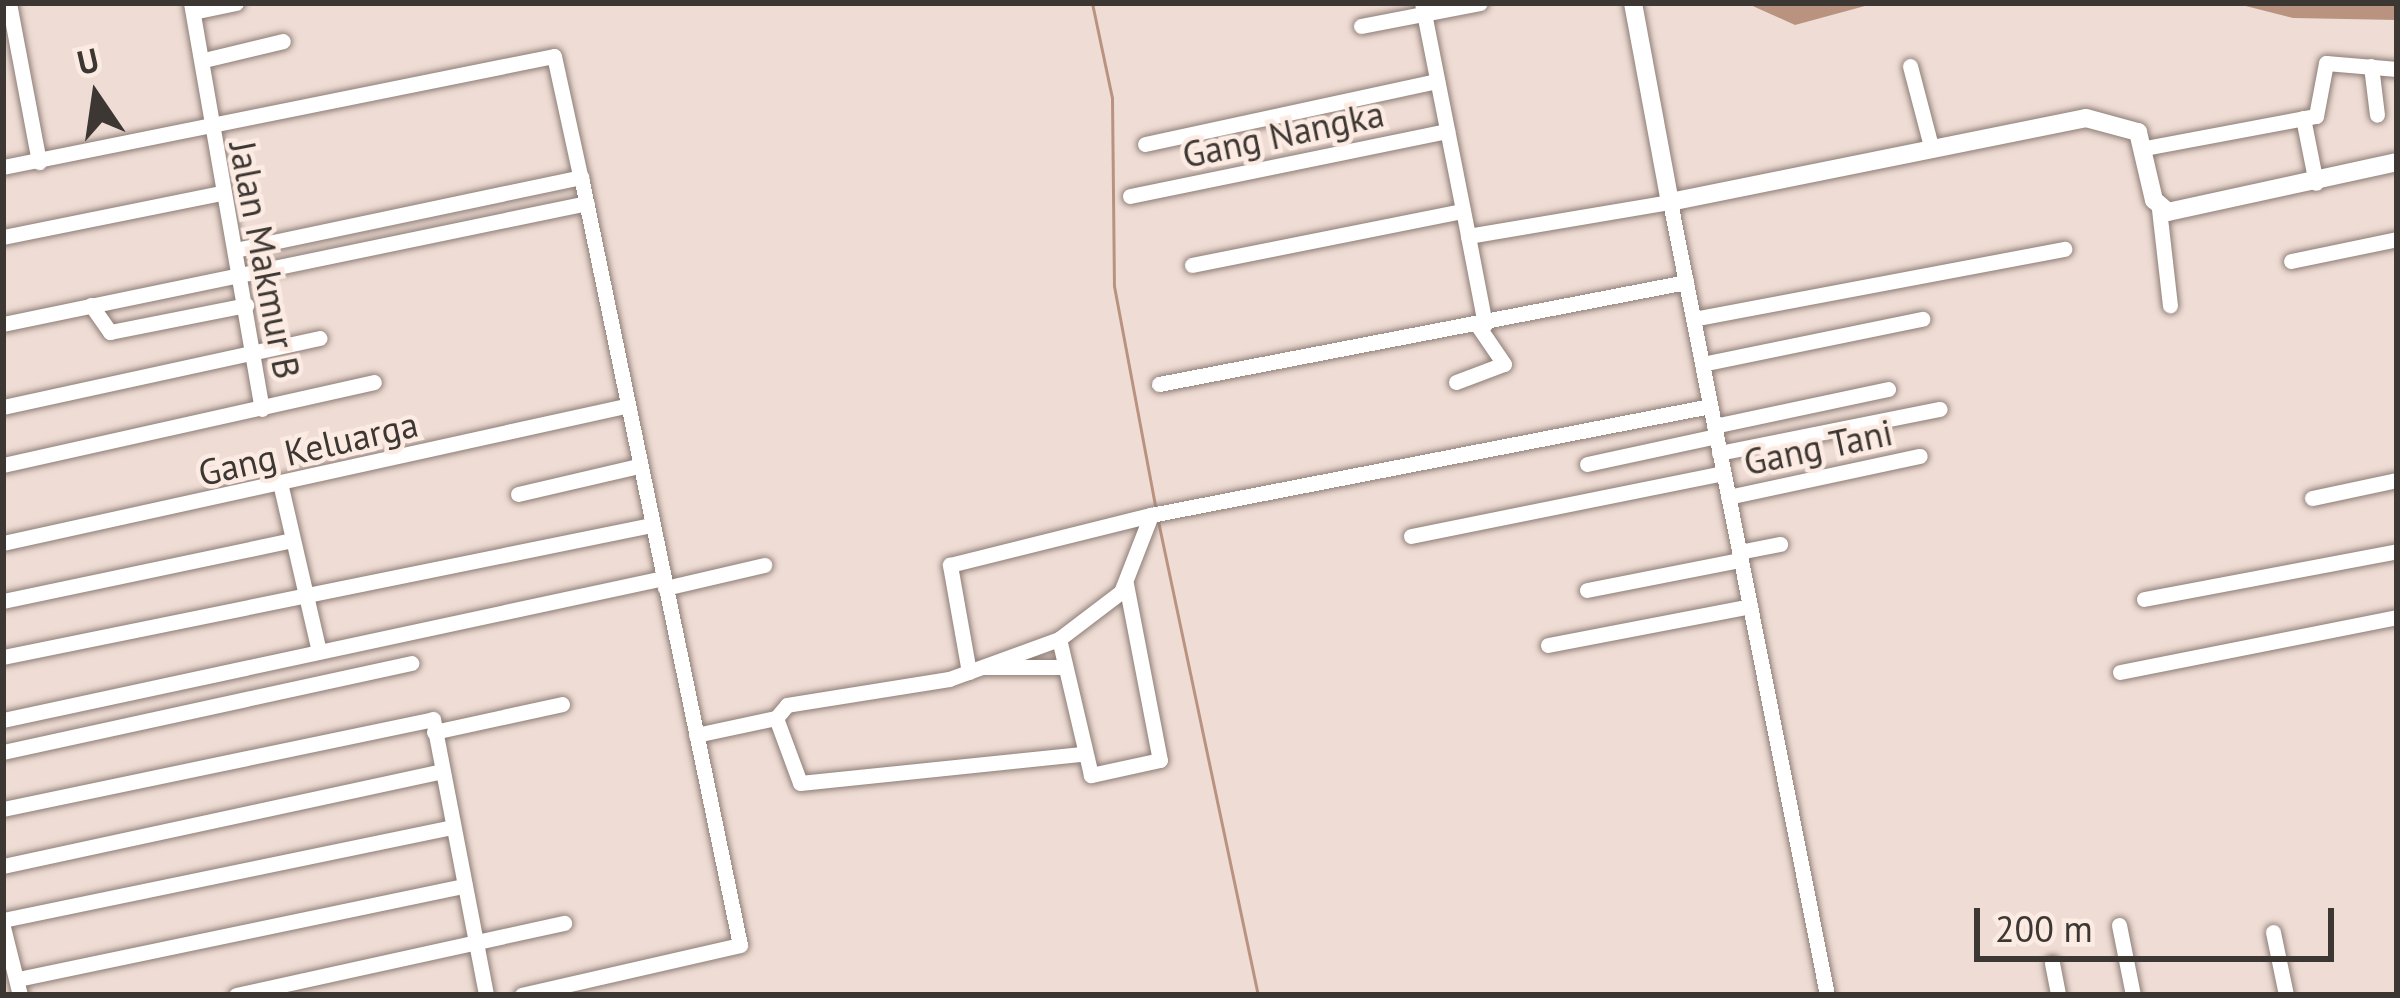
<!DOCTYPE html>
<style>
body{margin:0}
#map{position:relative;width:2400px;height:998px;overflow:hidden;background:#efddd5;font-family:"PT Sans",sans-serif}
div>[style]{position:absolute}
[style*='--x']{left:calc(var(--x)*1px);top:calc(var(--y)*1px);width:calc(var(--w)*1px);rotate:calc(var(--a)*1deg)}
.water>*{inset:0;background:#b99380}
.stream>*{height:3px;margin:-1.5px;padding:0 1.5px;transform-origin:1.5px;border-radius:1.5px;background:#b99380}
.roads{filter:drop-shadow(0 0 3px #8d7d76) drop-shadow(0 0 3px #8d7d76)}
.minor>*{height:15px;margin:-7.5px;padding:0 7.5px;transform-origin:7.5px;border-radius:7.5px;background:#fff}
.tertiary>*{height:18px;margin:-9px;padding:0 9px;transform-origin:9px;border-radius:9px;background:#fff}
span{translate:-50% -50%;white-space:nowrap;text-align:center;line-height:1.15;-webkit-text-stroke:9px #fcebe2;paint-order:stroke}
.street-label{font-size:36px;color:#3d3733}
.frame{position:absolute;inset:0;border:6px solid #3d3733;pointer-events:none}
.north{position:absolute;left:36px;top:36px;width:120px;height:120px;-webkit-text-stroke:9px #fcebe2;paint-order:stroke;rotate:347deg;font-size:33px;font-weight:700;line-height:48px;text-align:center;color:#3d3733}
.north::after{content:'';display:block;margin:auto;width:42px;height:54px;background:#3d3733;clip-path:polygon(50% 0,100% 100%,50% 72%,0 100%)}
.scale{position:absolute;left:1974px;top:908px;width:360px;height:54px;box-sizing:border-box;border:6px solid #3d3733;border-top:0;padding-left:15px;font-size:36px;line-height:42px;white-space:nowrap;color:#3d3733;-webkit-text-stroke:9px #fcebe2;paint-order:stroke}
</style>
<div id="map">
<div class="water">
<i style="clip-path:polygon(1746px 3px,1876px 3px,1795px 25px)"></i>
<i style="clip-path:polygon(2234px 3px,2397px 3px,2397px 20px,2293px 18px)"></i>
</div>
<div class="stream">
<i style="--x:1092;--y:3;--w:97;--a:78.1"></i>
<i style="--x:1112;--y:98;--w:188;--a:89.4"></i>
<i style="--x:1114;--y:286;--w:224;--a:79.4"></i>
<i style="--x:1158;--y:521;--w:484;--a:78.1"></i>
</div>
<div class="roads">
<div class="minor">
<i style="--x:9;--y:3;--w:162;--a:79.3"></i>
<i style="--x:191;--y:3;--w:412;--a:80.1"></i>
<i style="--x:1422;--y:3;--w:237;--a:78.8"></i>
<i style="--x:1468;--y:236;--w:205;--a:-9.6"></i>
<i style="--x:1670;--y:202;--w:808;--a:78.8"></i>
<i style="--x:193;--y:12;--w:44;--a:-11.8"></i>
<i style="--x:1361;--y:26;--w:121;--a:-10.9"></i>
<i style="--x:204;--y:60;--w:81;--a:-13.5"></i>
<i style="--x:1910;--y:66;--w:83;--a:75.3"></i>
<i style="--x:2371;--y:66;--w:49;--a:83"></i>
<i style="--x:2303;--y:118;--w:66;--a:78.7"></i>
<i style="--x:1145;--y:144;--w:299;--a:-12.2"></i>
<i style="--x:2145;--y:148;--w:174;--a:-10.6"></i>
<i style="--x:2316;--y:116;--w:54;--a:-79.3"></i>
<i style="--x:2326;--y:63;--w:71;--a:4.8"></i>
<i style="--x:3;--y:167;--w:562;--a:-11.39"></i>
<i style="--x:554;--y:56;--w:122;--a:77.7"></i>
<i style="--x:1130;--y:196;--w:324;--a:-11.6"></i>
<i style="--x:2159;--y:209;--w:97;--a:83.5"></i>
<i style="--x:1468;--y:236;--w:90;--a:79.1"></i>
<i style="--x:3;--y:237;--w:223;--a:-11.4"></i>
<i style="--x:235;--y:250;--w:354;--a:-11.9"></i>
<i style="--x:581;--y:177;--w:784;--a:78.3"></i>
<i style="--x:740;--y:945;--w:224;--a:167.1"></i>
<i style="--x:2291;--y:261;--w:108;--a:-11.7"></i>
<i style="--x:1192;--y:265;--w:276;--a:-11.3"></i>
<i style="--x:91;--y:305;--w:33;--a:55"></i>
<i style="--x:110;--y:332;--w:139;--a:-11.2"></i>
<i style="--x:1693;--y:319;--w:378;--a:-10.7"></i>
<i style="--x:3;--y:324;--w:596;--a:-11.71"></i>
<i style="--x:1702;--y:364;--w:225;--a:-11.6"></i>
<i style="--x:1456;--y:382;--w:51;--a:-20.6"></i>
<i style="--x:1504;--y:364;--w:46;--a:-124.4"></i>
<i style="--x:1159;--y:384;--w:537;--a:-10.95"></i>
<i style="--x:3;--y:407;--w:324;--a:-12.3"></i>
<i style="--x:1714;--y:426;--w:178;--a:-12"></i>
<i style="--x:1719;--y:453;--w:225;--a:-11.3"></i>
<i style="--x:1587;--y:464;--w:132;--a:-12.2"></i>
<i style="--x:3;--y:465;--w:380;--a:-12.6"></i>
<i style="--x:281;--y:487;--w:168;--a:77"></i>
<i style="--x:518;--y:494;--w:123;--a:-13.1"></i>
<i style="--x:1728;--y:497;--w:196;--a:-12.1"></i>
<i style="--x:2312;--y:498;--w:87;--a:-12"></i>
<i style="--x:1411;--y:536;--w:318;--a:-11.4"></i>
<i style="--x:3;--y:543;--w:637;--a:-12.42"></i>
<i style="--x:1739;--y:552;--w:42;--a:-11"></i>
<i style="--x:1126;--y:584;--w:179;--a:79.1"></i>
<i style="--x:1160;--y:760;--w:71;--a:167.7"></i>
<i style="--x:1091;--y:775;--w:140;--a:-103.2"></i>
<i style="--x:1059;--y:639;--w:78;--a:-37.2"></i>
<i style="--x:1121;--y:592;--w:83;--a:-68.7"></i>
<i style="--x:1151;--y:515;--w:570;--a:-11.03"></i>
<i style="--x:665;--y:588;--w:102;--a:-13.1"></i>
<i style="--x:1587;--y:590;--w:156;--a:-11.1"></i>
<i style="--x:2144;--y:599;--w:258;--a:-10.7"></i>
<i style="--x:3;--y:601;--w:295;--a:-11.9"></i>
<i style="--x:1059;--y:639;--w:117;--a:160"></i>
<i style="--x:949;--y:679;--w:164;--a:170.9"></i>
<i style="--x:787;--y:705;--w:17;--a:130"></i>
<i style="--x:776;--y:718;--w:69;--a:69.7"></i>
<i style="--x:800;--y:783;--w:281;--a:-5.9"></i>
<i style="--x:1548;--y:645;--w:206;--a:-10.9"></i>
<i style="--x:3;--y:657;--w:661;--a:-11.51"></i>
<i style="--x:984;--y:667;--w:79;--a:0"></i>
<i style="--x:969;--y:672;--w:109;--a:-100.1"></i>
<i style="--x:950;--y:565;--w:207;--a:-14"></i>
<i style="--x:2120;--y:672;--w:282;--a:-11.2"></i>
<i style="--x:3;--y:720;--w:675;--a:-12.14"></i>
<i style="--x:434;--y:732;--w:131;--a:-12.3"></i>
<i style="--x:696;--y:735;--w:82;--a:-12"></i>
<i style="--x:3;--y:752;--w:418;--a:-12.3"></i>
<i style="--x:3;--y:809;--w:439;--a:-11.8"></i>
<i style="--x:433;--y:719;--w:281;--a:79.1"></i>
<i style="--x:3;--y:866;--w:448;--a:-12.2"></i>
<i style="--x:3;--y:920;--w:455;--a:-11.7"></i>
<i style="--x:2119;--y:925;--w:71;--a:78.7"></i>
<i style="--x:3;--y:927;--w:70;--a:76"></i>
<i style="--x:2273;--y:932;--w:64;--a:78.3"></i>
<i style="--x:2052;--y:963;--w:33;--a:79"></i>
<i style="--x:18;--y:979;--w:451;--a:-11.8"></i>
<i style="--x:236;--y:995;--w:336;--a:-12.4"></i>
</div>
<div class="tertiary">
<i style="--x:1633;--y:3;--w:202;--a:79.5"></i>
<i style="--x:1670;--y:202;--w:424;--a:-11.4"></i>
<i style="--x:2086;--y:118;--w:54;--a:15.1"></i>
<i style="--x:2138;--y:132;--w:70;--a:76.8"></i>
<i style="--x:2154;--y:200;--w:18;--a:41"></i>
<i style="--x:2168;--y:212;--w:234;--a:-12.3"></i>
</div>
</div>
<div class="street-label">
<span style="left:1283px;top:134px;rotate:-12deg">Gang Nangka</span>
<span style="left:265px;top:260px;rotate:79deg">Jalan Makmur B</span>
<span style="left:1818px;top:447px;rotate:-12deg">Gang Tani</span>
<span style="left:308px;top:448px;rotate:-13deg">Gang Keluarga</span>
</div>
<div class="frame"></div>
<div class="north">U</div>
<div class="scale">200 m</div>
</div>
